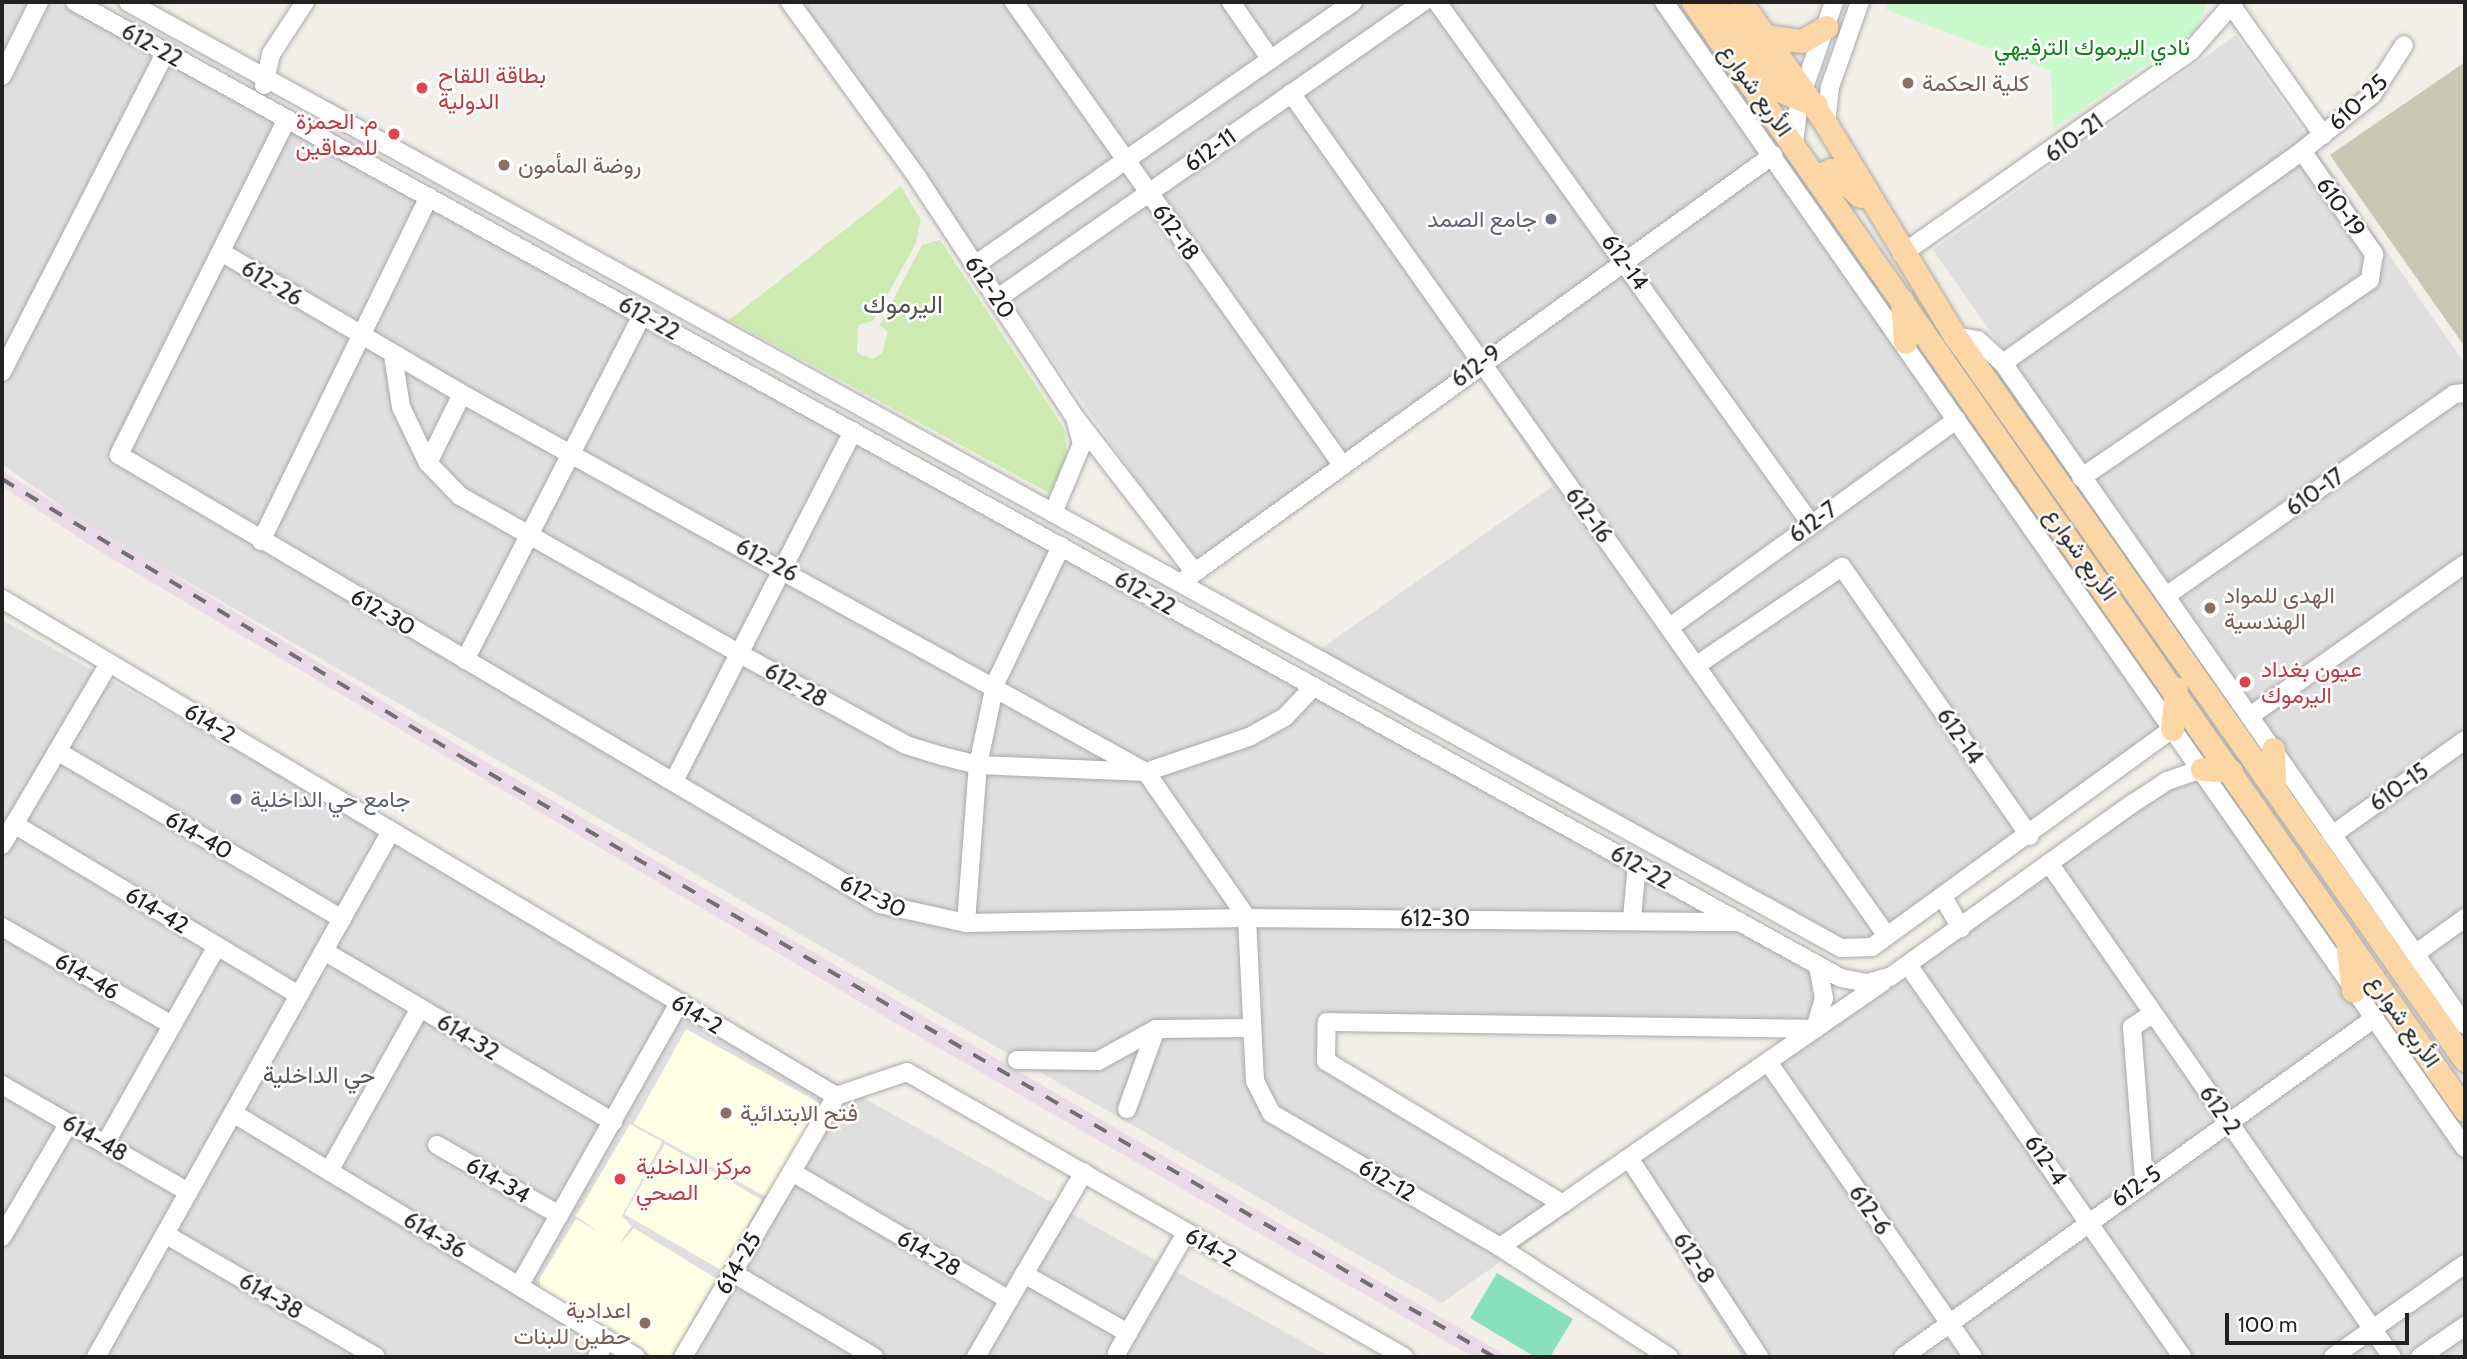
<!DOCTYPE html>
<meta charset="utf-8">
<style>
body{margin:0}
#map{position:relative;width:2467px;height:1359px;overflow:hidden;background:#f2efe9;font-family:Cabin,Vazirmatn,sans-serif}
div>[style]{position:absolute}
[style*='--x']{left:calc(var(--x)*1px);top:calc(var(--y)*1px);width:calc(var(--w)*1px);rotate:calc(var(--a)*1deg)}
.residential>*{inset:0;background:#e0dfdf}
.industrial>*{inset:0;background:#ebdbe8}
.education>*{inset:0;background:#ffffe5;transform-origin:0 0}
.construction>*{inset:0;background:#c7c7b4}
.grass>*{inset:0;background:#cdebb0}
.park>*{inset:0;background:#c8facc}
.pitch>*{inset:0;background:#88e0be}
.roads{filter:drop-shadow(0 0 2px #a9a9a9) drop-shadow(0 0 2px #a9a9a9)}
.minor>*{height:18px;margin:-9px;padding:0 9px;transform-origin:9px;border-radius:9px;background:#fff}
.major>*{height:23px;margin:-11.5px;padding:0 11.5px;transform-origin:11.5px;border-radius:11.5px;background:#fcd6a4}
.rail>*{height:3.5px;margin-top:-1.75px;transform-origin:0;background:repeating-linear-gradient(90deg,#707070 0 14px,transparent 0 28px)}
.dots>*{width:19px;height:19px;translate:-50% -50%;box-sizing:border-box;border:4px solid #fff;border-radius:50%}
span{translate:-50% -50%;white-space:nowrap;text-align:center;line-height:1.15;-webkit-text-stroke:5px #fff;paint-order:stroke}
.street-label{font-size:23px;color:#222}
.park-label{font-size:23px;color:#0c8416}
.health-label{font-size:23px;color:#be3a42}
.left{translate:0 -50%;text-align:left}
.right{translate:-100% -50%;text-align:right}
.education-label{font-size:23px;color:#785e54}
.worship-label{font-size:23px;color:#5b616d}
.neighbourhood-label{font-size:24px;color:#555}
.quarter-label{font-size:26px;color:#555}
.frame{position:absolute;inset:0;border:4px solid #222;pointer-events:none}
.scale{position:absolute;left:2225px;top:1313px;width:184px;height:32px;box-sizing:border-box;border:4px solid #222;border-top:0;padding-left:9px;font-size:21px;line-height:24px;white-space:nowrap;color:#222;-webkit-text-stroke:5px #fff;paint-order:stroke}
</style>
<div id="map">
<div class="residential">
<i style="clip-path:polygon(2px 2px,57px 2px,1814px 971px,1820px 981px,1811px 1023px,1322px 1019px,1319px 1068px,1569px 1213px,1442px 1303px,85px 523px,2px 464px)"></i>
<i style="clip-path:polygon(801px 2px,1656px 2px,2161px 726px,1869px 939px,1844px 941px,1319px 650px,1553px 486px,1479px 378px,1203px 574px)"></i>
<i style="clip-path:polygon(2236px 35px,2465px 364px,2465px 1009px,1933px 250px)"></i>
<i style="clip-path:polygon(2px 620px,1330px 1357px,2px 1357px)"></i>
<i style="clip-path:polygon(2200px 778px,2465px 1152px,2465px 1357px,1742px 1357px,1624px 1171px,2183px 779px)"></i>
</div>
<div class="industrial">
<i style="clip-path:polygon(2px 471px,399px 711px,1509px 1357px,1473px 1357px,899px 1025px,99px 551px,2px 486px)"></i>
</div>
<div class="education">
<i style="left:686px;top:1029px;width:154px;height:108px;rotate:29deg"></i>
<i style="clip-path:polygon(630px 1124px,662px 1142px,622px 1216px,631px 1226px,619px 1245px,634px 1228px,717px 1279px,672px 1357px,654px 1357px,540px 1288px,540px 1278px,576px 1219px,602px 1234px,576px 1216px)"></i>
<i style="left:665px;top:1144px;width:112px;height:81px;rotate:30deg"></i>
</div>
<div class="construction">
<i style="clip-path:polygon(2465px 62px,2465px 347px,2330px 155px)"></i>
</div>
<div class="grass">
<i style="clip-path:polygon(901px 186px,921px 220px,916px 243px,873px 321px,858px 325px,857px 353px,873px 359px,882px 353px,888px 332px,880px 325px,922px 245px,940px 240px,1064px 428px,1067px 455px,1053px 495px,729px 320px)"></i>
</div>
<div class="park">
<i style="clip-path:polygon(1888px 2px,2208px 2px,2195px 31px,2053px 129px,2051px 71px,1886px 10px)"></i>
</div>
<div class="pitch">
<i style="clip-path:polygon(1497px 1273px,1573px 1319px,1550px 1357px,1535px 1357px,1470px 1318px)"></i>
</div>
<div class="roads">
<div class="minor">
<i style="--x:75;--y:2;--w:2018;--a:28.93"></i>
<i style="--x:1841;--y:978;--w:26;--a:11"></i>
<i style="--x:1867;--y:983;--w:24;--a:-15"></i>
<i style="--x:1890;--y:977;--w:297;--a:-35.6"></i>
<i style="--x:2132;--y:804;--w:42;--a:-33.3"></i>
<i style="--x:2167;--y:781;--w:37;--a:-19"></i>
<i style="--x:128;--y:2;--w:1957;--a:28.91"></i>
<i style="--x:1841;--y:948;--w:31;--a:-2"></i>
<i style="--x:1872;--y:947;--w:371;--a:-36"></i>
<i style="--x:790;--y:2;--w:216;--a:54"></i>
<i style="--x:917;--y:177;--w:286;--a:56.7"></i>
<i style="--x:1074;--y:416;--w:195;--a:52.3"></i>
<i style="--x:1014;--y:2;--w:564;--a:54.67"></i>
<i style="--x:1231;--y:2;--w:70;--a:55.4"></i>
<i style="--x:1437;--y:2;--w:642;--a:54.38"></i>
<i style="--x:1664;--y:2;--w:1398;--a:55.05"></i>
<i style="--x:2232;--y:6;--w:158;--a:54.8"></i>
<i style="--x:2;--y:76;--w:83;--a:-63.4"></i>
<i style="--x:264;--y:85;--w:32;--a:-77"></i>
<i style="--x:271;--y:54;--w:62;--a:-56.8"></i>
<i style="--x:1291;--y:93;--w:1032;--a:54.74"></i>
<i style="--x:287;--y:119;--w:376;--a:116.6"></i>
<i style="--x:119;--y:455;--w:884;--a:30.54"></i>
<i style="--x:880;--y:904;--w:88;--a:12.5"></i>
<i style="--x:966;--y:923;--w:281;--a:-1"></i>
<i style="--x:1247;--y:918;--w:489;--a:0.5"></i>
<i style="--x:1826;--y:124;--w:37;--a:-84"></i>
<i style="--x:1830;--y:87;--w:90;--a:-70.6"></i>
<i style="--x:1794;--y:144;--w:42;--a:-83.2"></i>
<i style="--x:1799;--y:102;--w:106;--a:-70.7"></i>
<i style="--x:2302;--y:151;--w:90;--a:-38.7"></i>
<i style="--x:2372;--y:95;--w:59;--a:-57.4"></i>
<i style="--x:221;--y:252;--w:280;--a:30.5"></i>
<i style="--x:462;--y:394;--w:781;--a:28.93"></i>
<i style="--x:1146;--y:772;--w:109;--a:-18.8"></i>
<i style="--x:1249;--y:737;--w:41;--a:-29.1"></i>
<i style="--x:1285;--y:717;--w:42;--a:-46.9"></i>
<i style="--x:1902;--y:254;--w:353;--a:-35.1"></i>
<i style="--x:2191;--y:51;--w:65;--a:-48.7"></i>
<i style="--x:975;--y:265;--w:460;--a:-34.8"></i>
<i style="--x:998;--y:298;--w:518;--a:-34.86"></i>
<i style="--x:1955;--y:336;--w:23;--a:10"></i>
<i style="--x:1978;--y:340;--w:34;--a:43"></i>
<i style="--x:2003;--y:363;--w:807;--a:55.09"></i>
<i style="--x:393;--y:355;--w:53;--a:81.3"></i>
<i style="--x:401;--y:407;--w:62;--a:64.3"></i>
<i style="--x:428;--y:463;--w:46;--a:45.9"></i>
<i style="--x:460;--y:496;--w:322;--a:29.4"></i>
<i style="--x:740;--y:654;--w:189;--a:28.7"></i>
<i style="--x:906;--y:745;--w:38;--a:17"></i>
<i style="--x:942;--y:756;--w:37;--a:14"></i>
<i style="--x:978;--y:765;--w:168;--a:2.4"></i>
<i style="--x:1146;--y:772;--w:178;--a:55.3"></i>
<i style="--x:1247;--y:918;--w:163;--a:87.2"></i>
<i style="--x:1255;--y:1081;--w:36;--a:63"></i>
<i style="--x:1271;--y:1113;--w:265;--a:30.3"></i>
<i style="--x:1500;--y:1247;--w:202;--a:33.1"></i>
<i style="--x:2003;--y:363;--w:367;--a:-35.3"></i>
<i style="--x:2302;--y:151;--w:126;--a:55"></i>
<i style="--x:2374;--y:254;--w:26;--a:99"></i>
<i style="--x:2370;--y:280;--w:350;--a:145.6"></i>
<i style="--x:2;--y:372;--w:360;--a:-62.9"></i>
<i style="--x:428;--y:463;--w:77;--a:-63.8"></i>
<i style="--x:1053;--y:513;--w:75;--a:-67.2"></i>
<i style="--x:1082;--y:444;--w:23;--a:-105"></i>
<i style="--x:261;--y:541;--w:383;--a:-64"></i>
<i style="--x:1183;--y:581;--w:728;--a:-35.83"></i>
<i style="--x:2166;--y:596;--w:352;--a:-35"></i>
<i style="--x:2454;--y:394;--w:11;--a:-5"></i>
<i style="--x:2;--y:599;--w:971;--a:30.79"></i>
<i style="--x:836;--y:1096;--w:75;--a:-18.7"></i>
<i style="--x:907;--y:1072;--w:573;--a:29.83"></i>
<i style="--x:1670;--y:627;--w:354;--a:-35.9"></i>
<i style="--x:465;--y:660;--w:388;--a:-62.8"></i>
<i style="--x:1697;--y:665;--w:175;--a:-34.1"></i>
<i style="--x:1842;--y:567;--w:328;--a:55.1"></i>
<i style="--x:2250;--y:716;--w:263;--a:-35.3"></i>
<i style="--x:57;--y:751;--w:331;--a:30.5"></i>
<i style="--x:674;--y:781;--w:393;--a:-62.9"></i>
<i style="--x:14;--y:824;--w:332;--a:31"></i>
<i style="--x:2332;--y:835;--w:163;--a:-35.5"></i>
<i style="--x:2;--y:845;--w:211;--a:-59.5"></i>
<i style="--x:2049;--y:863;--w:601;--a:55.23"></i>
<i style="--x:1943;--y:897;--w:36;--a:60"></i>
<i style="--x:1632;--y:918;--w:54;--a:-84.7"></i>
<i style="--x:966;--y:923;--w:158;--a:-85.7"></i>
<i style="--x:978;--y:765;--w:83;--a:-78.1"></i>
<i style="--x:995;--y:684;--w:153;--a:-64.4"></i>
<i style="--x:2;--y:927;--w:196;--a:30"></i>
<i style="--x:324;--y:951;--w:336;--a:30.6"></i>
<i style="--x:2415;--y:954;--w:62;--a:-35.8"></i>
<i style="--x:1908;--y:965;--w:478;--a:55"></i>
<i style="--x:1815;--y:1029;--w:32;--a:-74"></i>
<i style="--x:1824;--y:998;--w:33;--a:-101"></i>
<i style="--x:1017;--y:1060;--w:81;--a:0.7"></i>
<i style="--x:1098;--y:1061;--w:66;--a:-28.9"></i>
<i style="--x:1156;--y:1029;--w:96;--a:-0.6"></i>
<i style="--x:1768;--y:1062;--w:359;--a:55.2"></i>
<i style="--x:2;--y:1085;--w:215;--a:29.9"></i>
<i style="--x:1127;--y:1109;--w:85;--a:-70.1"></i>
<i style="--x:233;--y:1113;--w:471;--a:31.2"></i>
<i style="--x:105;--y:1144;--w:227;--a:-60.5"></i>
<i style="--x:437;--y:1145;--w:141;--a:29.8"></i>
<i style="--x:1629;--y:1158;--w:238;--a:56.8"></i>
<i style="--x:329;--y:1171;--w:187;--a:-60.8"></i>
<i style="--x:792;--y:1172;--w:252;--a:30.5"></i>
<i style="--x:1009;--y:1300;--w:66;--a:120.1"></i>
<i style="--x:2144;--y:1180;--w:153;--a:-94.5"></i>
<i style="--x:2132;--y:1027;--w:25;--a:-32"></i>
<i style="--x:1563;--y:1204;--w:277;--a:-148.9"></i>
<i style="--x:1326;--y:1061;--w:39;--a:-89"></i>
<i style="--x:1327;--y:1022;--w:488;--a:0.8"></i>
<i style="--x:165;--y:1234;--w:244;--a:30.2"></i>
<i style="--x:2;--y:1237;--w:132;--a:-59.6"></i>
<i style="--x:1500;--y:1247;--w:466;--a:-34.7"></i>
<i style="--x:733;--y:1273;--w:164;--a:30.8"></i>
<i style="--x:1024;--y:1274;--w:120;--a:29.6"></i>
<i style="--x:1128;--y:1333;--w:23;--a:119"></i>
<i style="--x:519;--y:1286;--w:325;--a:-60.5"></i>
<i style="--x:1009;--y:1300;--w:148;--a:-59.6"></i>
<i style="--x:1128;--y:1333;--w:116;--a:-59.9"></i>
<i style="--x:96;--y:1357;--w:603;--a:-60.71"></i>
<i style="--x:597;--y:1357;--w:20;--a:-60"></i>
<i style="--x:683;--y:1357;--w:303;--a:-59.6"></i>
<i style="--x:1903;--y:1357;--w:578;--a:-35.7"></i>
<i style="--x:2333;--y:1357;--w:161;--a:-35.2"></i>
<i style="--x:2420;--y:1357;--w:55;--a:-34.6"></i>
</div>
<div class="major">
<i style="--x:1693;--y:2;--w:1350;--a:55.13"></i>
<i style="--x:1713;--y:2;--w:110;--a:53.1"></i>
<i style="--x:1779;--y:90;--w:40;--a:22"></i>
<i style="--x:1741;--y:2;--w:149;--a:55.1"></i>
<i style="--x:1826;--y:124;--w:248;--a:58.7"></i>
<i style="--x:1955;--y:336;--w:886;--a:54.84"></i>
<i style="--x:1765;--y:36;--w:37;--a:8"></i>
<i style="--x:1802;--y:41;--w:28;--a:-30"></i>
<i style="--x:1815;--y:177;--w:17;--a:-24"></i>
<i style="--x:1831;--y:170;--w:39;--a:42"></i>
<i style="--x:1902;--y:300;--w:42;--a:85.9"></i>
<i style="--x:2172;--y:729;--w:41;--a:-84.4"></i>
<i style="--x:2273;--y:749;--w:38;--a:88"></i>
<i style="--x:2202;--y:769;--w:29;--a:4"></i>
<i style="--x:2347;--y:941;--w:50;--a:83.2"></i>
</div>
</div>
<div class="rail">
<i style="--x:2;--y:479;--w:541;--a:31.16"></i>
<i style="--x:465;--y:759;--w:1190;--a:30.16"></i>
</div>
<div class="dots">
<i style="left:1908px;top:83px;background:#8d6e63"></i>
<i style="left:422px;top:88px;background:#e0444e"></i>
<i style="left:394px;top:134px;background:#e0444e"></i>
<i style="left:504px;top:165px;background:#8d6e63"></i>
<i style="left:1551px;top:219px;background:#6b7280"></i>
<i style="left:2210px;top:608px;background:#8d6e63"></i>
<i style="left:2245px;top:682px;background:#e0444e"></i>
<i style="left:236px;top:799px;background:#6b7280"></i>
<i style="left:726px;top:1113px;background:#8d6e63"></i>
<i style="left:620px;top:1179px;background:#e0444e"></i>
<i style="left:645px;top:1323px;background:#8d6e63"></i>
</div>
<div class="street-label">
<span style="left:152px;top:45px;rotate:29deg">612-22</span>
<span style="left:1756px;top:90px;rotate:55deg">الأربع شوارع</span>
<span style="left:2358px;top:102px;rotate:-43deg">610-25</span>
<span style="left:2074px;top:138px;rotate:-36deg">610-21</span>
<span style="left:1210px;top:150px;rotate:-35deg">612-11</span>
<span style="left:2341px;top:207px;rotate:55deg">610-19</span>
<span style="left:1176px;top:232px;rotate:55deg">612-18</span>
<span style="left:1625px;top:262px;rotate:54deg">612-14</span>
<span style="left:272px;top:283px;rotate:31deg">612-26</span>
<span style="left:990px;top:287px;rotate:56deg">612-20</span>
<span style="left:649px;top:318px;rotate:29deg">612-22</span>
<span style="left:1476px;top:366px;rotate:-36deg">612-9</span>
<span style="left:2315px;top:492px;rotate:-35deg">610-17</span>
<span style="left:1589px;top:515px;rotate:54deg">612-16</span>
<span style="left:1813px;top:522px;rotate:-36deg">612-7</span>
<span style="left:2081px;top:554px;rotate:55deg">الأربع شوارع</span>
<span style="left:767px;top:560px;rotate:28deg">612-26</span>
<span style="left:1145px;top:593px;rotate:29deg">612-22</span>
<span style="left:383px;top:612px;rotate:30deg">612-30</span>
<span style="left:796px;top:685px;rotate:29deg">612-28</span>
<span style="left:210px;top:723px;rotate:31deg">614-2</span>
<span style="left:1960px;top:736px;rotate:55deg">612-14</span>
<span style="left:2399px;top:787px;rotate:-35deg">610-15</span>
<span style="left:199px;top:835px;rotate:30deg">614-40</span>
<span style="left:1641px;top:867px;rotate:29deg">612-22</span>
<span style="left:873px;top:896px;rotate:26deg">612-30</span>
<span style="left:157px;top:910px;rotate:31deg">614-42</span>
<span style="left:1435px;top:918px">612-30</span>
<span style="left:87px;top:976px;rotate:30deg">614-46</span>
<span style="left:697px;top:1014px;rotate:31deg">614-2</span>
<span style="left:2404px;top:1021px;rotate:55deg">الأربع شوارع</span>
<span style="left:468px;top:1037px;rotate:31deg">614-32</span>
<span style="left:2220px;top:1110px;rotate:55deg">612-2</span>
<span style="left:95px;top:1138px;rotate:30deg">614-48</span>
<span style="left:2046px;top:1160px;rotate:55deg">612-4</span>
<span style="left:498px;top:1180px;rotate:30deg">614-34</span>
<span style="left:1387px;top:1180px;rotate:30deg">612-12</span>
<span style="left:2136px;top:1186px;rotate:-35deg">612-5</span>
<span style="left:1870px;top:1210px;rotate:55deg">612-6</span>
<span style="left:435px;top:1235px;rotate:31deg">614-36</span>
<span style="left:1211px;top:1247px;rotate:30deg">614-2</span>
<span style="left:929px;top:1253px;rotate:30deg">614-28</span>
<span style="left:1694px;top:1258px;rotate:57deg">612-8</span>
<span style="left:738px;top:1263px;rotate:-60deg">614-25</span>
<span style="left:271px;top:1296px;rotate:30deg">614-38</span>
</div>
<div class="park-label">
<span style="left:2092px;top:47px">نادي اليرموك الترفيهي</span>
</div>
<div class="health-label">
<span class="left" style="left:438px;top:88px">بطاقة اللقاح<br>الدولية</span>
<span class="right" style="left:378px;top:134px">م. الحمزة<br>للمعاقين</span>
<span class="left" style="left:2261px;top:682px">عيون بغداد<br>اليرموك</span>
<span class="left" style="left:636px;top:1179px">مركز الداخلية<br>الصحي</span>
</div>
<div class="education-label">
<span class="left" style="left:1922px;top:83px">كلية الحكمة</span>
<span class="left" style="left:518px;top:165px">روضة المأمون</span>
<span class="left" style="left:2224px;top:608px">الهدى للمواد<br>الهندسية</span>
<span class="left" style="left:740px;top:1113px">فتح الابتدائية</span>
<span class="right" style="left:631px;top:1323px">اعدادية<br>حطين للبنات</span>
</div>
<div class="worship-label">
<span class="right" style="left:1537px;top:219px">جامع الصمد</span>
<span class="left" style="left:250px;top:799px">جامع حي الداخلية</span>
</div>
<div class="neighbourhood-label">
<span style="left:319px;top:1075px">حي الداخلية</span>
</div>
<div class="quarter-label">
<span style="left:903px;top:305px">اليرموك</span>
</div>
<div class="frame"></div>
<div class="scale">100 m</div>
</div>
